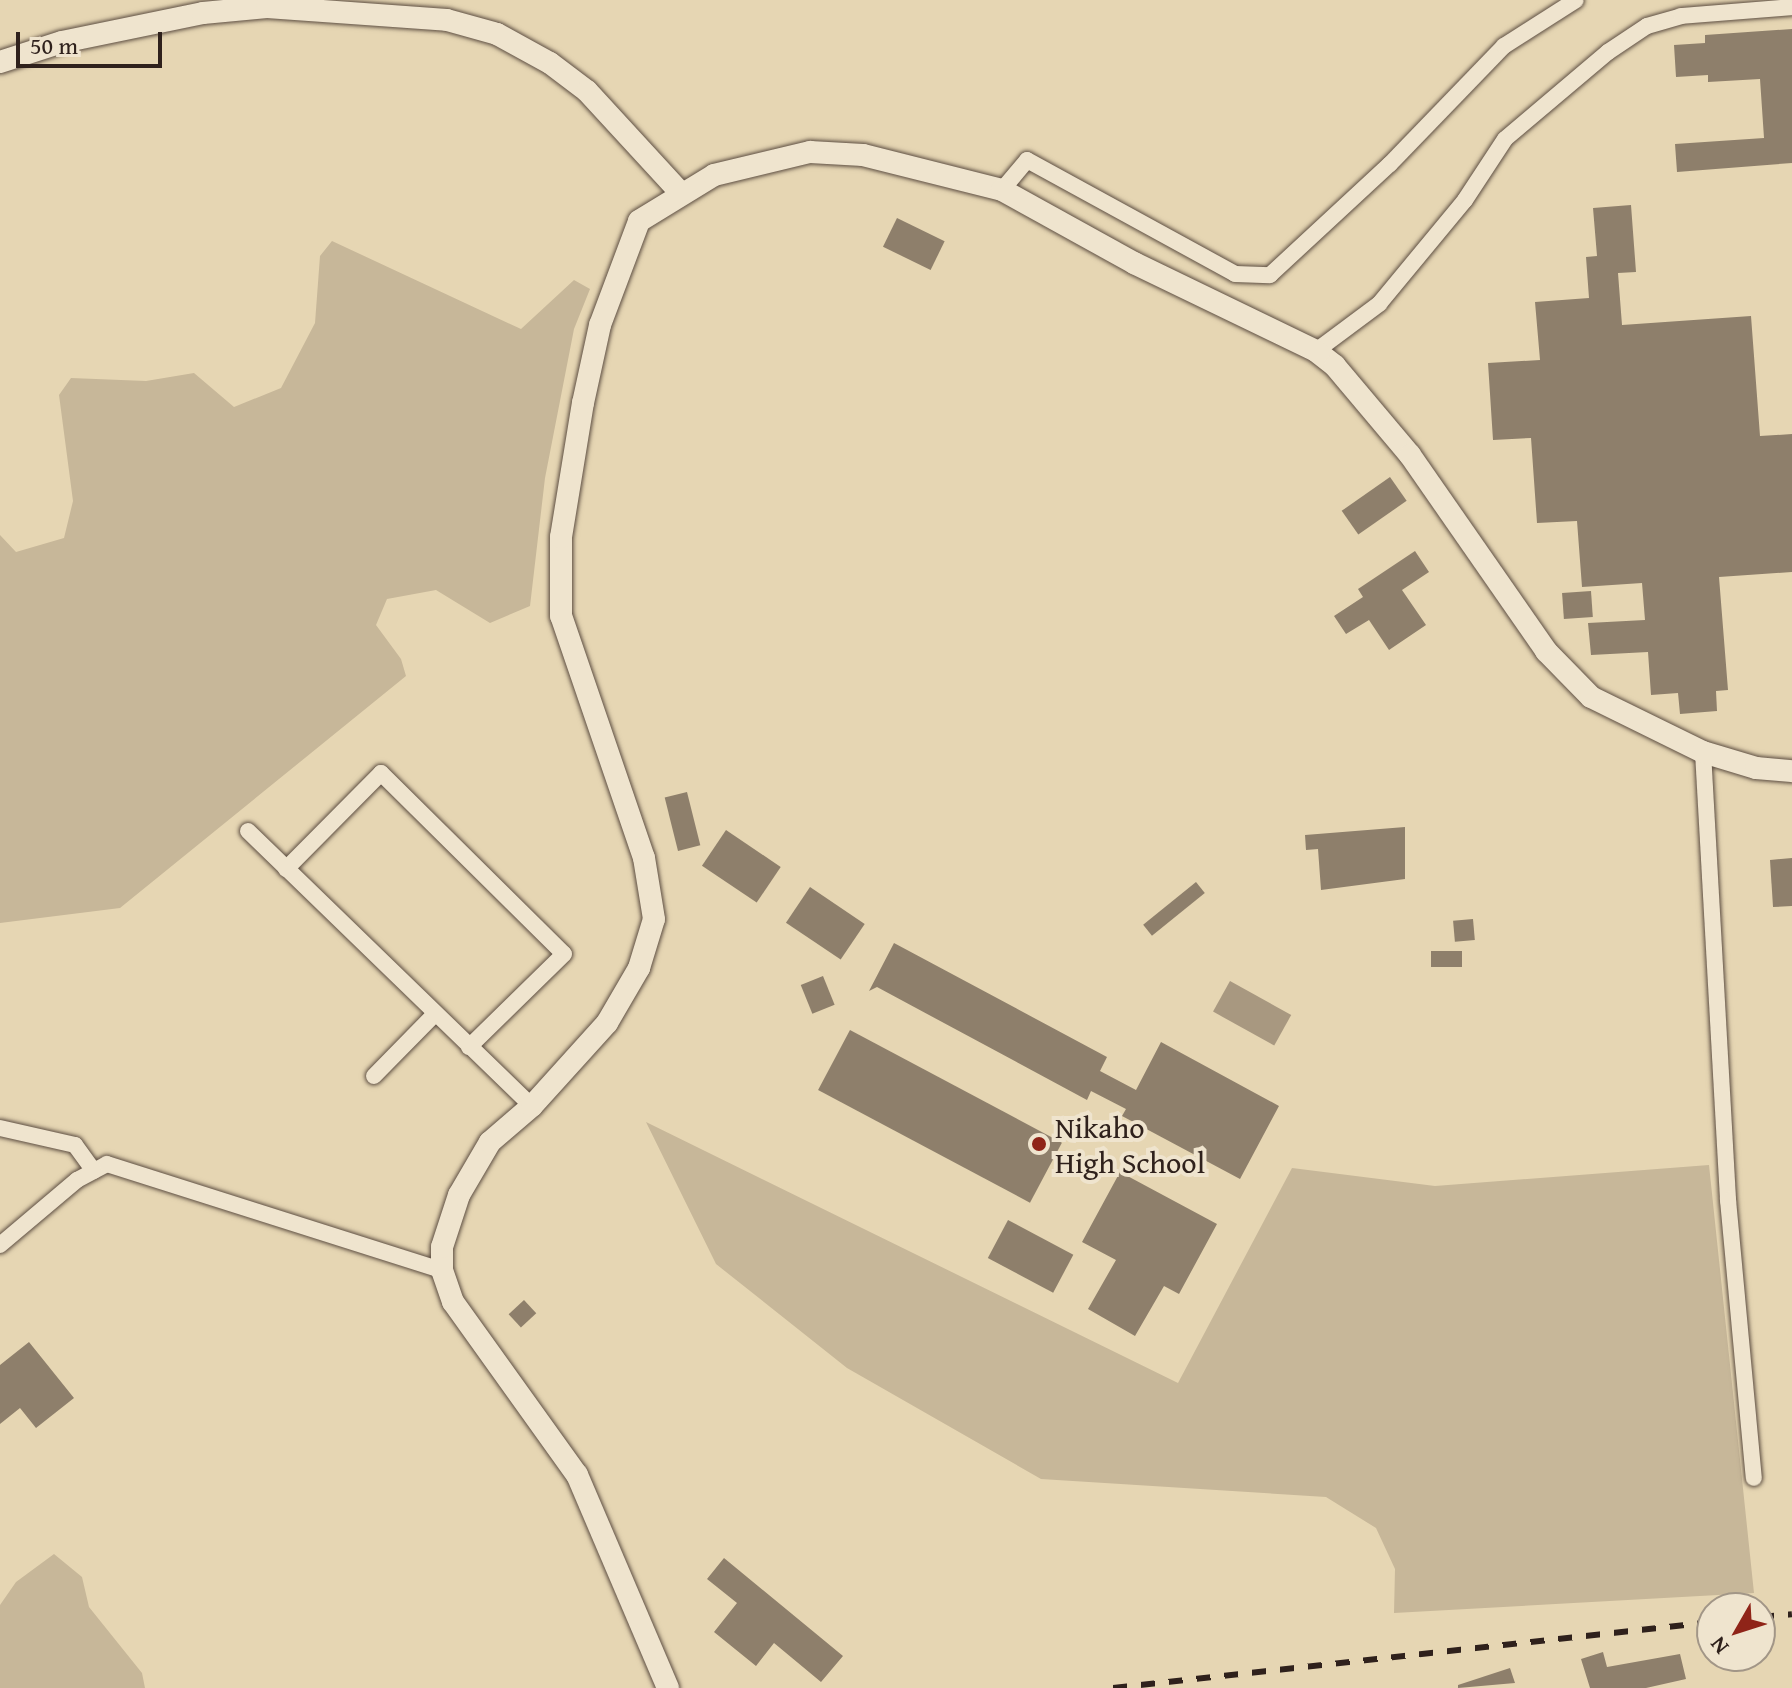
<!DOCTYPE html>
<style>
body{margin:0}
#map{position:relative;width:1792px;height:1688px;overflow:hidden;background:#e6d6b3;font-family:"Gentium Book Plus",serif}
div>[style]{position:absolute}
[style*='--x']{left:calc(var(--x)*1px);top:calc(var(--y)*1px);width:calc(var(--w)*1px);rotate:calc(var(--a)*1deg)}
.green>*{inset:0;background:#c7b799}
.water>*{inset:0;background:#a89880;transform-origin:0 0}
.building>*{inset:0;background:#8e7f6b;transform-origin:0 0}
.roads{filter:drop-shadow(0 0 2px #5d4e42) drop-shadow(0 0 2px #5d4e42)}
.street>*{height:16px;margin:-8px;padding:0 8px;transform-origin:8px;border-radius:8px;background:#efe4ce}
.secondary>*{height:22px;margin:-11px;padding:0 11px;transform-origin:11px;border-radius:11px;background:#efe4ce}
.rail>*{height:6px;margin-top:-3px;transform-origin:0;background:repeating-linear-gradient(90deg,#2f211c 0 14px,transparent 0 28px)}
.dots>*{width:22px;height:22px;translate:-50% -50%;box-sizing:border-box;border:4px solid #efe4ce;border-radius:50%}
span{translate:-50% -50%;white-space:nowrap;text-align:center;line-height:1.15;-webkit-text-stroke:8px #efe4ce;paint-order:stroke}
.poi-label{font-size:30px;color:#2f211c}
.left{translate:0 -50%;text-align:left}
.north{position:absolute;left:1696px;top:1592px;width:80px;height:80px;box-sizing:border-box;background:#efe4ce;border:2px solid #a29687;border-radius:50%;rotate:231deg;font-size:22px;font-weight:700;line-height:32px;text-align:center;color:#2f211c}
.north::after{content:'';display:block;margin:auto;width:28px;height:36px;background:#8f2418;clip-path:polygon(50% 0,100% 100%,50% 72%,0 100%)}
.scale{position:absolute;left:16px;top:32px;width:146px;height:36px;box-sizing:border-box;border:4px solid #2f211c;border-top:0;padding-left:10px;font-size:24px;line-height:28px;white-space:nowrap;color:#2f211c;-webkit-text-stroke:6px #efe4ce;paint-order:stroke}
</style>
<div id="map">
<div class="green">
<i style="clip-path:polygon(332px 241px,521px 329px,574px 280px,590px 289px,574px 329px,545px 478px,530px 606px,490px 623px,436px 590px,387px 599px,376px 625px,401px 659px,406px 676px,120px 908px,0 923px,0 535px,16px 552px,64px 538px,73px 501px,59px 395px,71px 378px,146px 381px,194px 373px,234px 407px,281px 388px,315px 323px,320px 256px)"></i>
<i style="clip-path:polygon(646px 1122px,1178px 1383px,1292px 1168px,1435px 1186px,1709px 1165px,1754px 1593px,1394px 1613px,1395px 1569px,1376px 1528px,1326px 1497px,1041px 1479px,847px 1368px,716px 1264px)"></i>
<i style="clip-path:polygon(54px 1554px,82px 1577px,89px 1607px,142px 1673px,145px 1688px,0 1688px,0 1605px,16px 1582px)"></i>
</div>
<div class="water">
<i style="left:1230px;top:981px;width:70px;height:35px;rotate:29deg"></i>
</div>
<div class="building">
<i style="clip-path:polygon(1792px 29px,1792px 163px,1677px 172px,1675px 144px,1764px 138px,1760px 79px,1708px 82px,1708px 75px,1676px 77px,1674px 45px,1705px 43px,1705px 35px)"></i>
<i style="clip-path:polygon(1631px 205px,1636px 272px,1618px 273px,1622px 325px,1751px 316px,1760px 436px,1792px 434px,1792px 572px,1719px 577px,1728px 690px,1716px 691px,1717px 711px,1680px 714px,1678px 693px,1651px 695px,1648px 652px,1591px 655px,1588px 623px,1645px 620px,1642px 583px,1582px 587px,1577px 521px,1537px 523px,1531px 438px,1493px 440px,1488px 363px,1540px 360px,1535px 302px,1589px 298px,1586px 257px,1597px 256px,1593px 208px)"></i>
<i style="left:897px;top:218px;width:53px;height:32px;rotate:26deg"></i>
<i style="left:1390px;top:477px;width:29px;height:59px;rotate:55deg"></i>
<i style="clip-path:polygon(1415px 551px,1429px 572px,1402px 590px,1426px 625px,1389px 650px,1369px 620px,1346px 634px,1334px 616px,1363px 597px,1358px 589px)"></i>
<i style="left:1591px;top:591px;width:26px;height:29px;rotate:86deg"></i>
<i style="left:687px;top:792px;width:55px;height:23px;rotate:76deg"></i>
<i style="clip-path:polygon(1405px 827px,1405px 879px,1321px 890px,1318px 849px,1306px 850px,1305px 835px)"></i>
<i style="left:726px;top:830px;width:66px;height:43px;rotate:34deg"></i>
<i style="clip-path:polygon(1792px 858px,1792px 906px,1773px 907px,1770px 860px)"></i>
<i style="left:1196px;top:882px;width:14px;height:68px;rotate:51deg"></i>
<i style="left:810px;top:887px;width:66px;height:43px;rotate:34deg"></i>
<i style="left:1473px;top:919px;width:21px;height:20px;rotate:85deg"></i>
<i style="clip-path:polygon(894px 943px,1107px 1057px,1100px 1071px,1136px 1090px,1161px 1042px,1279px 1106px,1240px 1179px,1122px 1116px,1126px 1109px,1091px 1091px,1087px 1100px,877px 987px,869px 991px)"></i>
<i style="left:1462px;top:951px;width:16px;height:31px;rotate:90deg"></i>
<i style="left:823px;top:976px;width:31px;height:24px;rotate:68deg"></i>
<i style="left:850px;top:1030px;width:240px;height:68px;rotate:28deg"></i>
<i style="clip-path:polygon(1120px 1172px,1217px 1224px,1179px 1294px,1164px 1286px,1135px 1336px,1088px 1309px,1116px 1260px,1082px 1242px)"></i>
<i style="left:1008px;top:1220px;width:74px;height:43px;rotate:28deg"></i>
<i style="left:524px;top:1300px;width:18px;height:21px;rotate:47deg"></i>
<i style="clip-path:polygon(29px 1342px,74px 1398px,36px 1428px,20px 1408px,0 1424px,0 1365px)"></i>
<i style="clip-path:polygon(724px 1558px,843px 1656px,821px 1682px,774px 1643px,756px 1666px,714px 1632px,737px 1603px,707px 1579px)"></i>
<i style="clip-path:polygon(1603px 1652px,1607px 1667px,1680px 1654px,1686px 1679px,1646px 1688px,1590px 1688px,1581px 1659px)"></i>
<i style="clip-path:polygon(1510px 1668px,1515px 1683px,1458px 1688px,1458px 1685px)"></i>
</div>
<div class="roads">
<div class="street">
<i style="--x:1002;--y:190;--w:39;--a:-50"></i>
<i style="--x:1027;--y:160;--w:237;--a:28.7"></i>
<i style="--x:1235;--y:274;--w:35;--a:2"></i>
<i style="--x:1270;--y:275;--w:163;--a:-42.8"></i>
<i style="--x:1390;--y:164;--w:164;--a:-46"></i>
<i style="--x:1504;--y:46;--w:85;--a:-32.6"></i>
<i style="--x:1316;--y:351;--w:79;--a:-36.7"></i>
<i style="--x:1379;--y:304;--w:135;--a:-50.4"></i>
<i style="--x:1465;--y:200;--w:73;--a:-56.7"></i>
<i style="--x:1505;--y:139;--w:135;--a:-40.2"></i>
<i style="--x:1608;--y:52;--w:47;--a:-33.7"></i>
<i style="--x:1647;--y:26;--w:35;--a:-16"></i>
<i style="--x:1681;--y:16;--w:111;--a:-4.6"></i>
<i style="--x:1703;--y:752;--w:449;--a:86.8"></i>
<i style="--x:1728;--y:1200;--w:279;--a:84.7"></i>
<i style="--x:248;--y:831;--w:395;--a:44.1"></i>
<i style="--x:286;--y:869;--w:135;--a:-45.3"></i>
<i style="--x:381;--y:773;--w:257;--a:44.7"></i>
<i style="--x:564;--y:954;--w:133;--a:135.6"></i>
<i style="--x:374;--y:1076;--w:87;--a:-45.5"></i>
<i style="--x:0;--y:1128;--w:77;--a:12.8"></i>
<i style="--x:75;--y:1145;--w:32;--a:54"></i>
<i style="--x:0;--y:1245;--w:101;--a:-40.2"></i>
<i style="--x:77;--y:1180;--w:34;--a:-28"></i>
<i style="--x:107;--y:1164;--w:351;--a:17.6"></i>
</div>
<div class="secondary">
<i style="--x:0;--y:62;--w:65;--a:-17.9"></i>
<i style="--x:62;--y:42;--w:144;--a:-11.6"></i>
<i style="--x:203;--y:13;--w:64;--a:-5.4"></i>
<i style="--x:267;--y:7;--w:180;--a:4.1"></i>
<i style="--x:447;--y:20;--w:52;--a:15.6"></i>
<i style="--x:497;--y:34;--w:60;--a:28.7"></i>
<i style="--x:550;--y:63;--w:46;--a:37.1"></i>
<i style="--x:587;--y:91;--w:137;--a:47.4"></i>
<i style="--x:668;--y:1688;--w:232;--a:-113.1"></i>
<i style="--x:577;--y:1475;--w:213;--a:-125.6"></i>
<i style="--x:453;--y:1302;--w:34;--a:-109"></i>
<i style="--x:442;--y:1270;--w:23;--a:-90"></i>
<i style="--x:442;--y:1247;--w:55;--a:-71.9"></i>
<i style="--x:459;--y:1195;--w:61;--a:-59.7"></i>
<i style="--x:490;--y:1142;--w:55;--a:-40.6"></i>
<i style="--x:532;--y:1106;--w:112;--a:-47.9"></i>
<i style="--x:607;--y:1023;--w:64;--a:-59.8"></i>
<i style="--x:639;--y:968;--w:51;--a:-73"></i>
<i style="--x:654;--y:919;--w:62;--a:-99.3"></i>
<i style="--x:644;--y:858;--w:256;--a:-108.9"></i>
<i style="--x:561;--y:616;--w:79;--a:-90"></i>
<i style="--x:561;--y:537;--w:136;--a:-80.7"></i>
<i style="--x:583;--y:403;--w:80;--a:-77.7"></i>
<i style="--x:600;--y:325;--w:111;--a:-69.4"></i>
<i style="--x:639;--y:221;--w:88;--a:-31.5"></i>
<i style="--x:714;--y:175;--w:99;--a:-13.5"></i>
<i style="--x:810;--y:152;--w:53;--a:3.2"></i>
<i style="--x:863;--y:155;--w:143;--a:14.1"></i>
<i style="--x:1002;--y:190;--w:151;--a:28.9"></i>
<i style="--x:1134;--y:263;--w:202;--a:25.8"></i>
<i style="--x:1316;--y:351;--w:24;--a:38"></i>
<i style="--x:1335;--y:366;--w:116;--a:49.9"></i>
<i style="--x:1410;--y:455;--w:239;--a:55.2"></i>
<i style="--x:1546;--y:651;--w:64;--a:45.6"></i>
<i style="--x:1591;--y:697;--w:125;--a:26.2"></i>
<i style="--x:1703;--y:752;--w:55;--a:16.8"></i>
<i style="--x:1756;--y:768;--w:36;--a:5"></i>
</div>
</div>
<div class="rail">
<i style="--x:1760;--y:1617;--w:32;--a:-5"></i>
<i style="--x:1113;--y:1688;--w:603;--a:-6.29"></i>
</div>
<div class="dots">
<i style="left:1039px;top:1144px;background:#8f2418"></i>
</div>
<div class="poi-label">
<span class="left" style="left:1055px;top:1144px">Nikaho<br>High School</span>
</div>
<div class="north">N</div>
<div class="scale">50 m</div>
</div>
